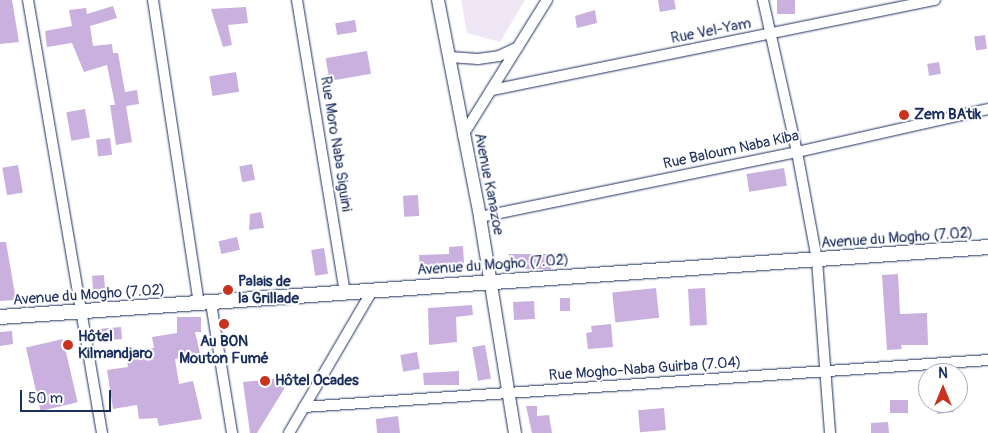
<!DOCTYPE html>
<meta charset="utf-8">
<style>
body{margin:0}
#map{position:relative;width:988px;height:433px;overflow:hidden;background:#fff;font-family:Pangolin,sans-serif}
div>[style]{position:absolute}
[style*='--x']{left:calc(var(--x)*1px);top:calc(var(--y)*1px);width:calc(var(--w)*1px);rotate:calc(var(--a)*1deg)}
.built>*{inset:0;background:#efe7f5}
.building>*{inset:0;background:#c9b0df;transform-origin:0 0}
.roads{filter:drop-shadow(0 0 1px #1b2f5e) drop-shadow(0 0 1px #1b2f5e)}
.minor>*{height:10px;margin:-5px;padding:0 5px;transform-origin:5px;border-radius:5px;background:#fff}
.tertiary>*{height:12px;margin:-6px;padding:0 6px;transform-origin:6px;border-radius:6px;background:#fff}
.secondary>*{height:14px;margin:-7px;padding:0 7px;transform-origin:7px;border-radius:7px;background:#fff}
.dots>*{width:14px;height:14px;translate:-50% -50%;box-sizing:border-box;border:2px solid #fff;border-radius:50%}
span{translate:-50% -50%;white-space:nowrap;text-align:center;line-height:1.15;-webkit-text-stroke:4px #fff;paint-order:stroke}
.street-label{font-size:15px;color:#1b2f5e}
.poi-label{font-size:15px;color:#1b2f5e;font-weight:700}
.left{translate:0 -50%;text-align:left}
.north{position:absolute;left:918px;top:363px;width:50px;height:50px;box-sizing:border-box;background:#fff;border:1px solid #a4acbf;border-radius:50%;rotate:0deg;font-size:14px;font-weight:700;line-height:20px;text-align:center;color:#1b2f5e}
.north::after{content:'';display:block;margin:auto;width:18px;height:22px;background:#c8321e;clip-path:polygon(50% 0,100% 100%,50% 72%,0 100%)}
.scale{position:absolute;left:20px;top:390px;width:91px;height:22px;box-sizing:border-box;border:2px solid #1b2f5e;border-top:0;padding-left:6px;font-size:15px;line-height:18px;white-space:nowrap;color:#1b2f5e;-webkit-text-stroke:4px #fff;paint-order:stroke}
</style>
<div id="map">
<div class="built">
<i style="clip-path:polygon(461px 0,525px 0,500px 42px,467px 33px)"></i>
</div>
<div class="building">
<i style="clip-path:polygon(0 0,12px 0,19px 42px,0 44px)"></i>
<i style="clip-path:polygon(658px 0,674px 0,676px 9px,660px 12px)"></i>
<i style="left:777px;top:0;width:18px;height:14px"></i>
<i style="clip-path:polygon(113px 6px,117px 18px,90px 26px,93px 46px,112px 44px,113px 53px,118px 53px,125px 92px,137px 90px,139px 104px,126px 106px,132px 142px,116px 145px,110px 105px,115px 105px,107px 65px,84px 72px,72px 43px,47px 47px,45px 31px,72px 26px,69px 10px,86px 8px,87px 14px)"></i>
<i style="clip-path:polygon(246px 7px,248px 23px,228px 25px,232px 45px,223px 47px,211px 9px)"></i>
<i style="clip-path:polygon(595px 10px,597px 23px,577px 28px,575px 16px)"></i>
<i style="left:355px;top:20px;width:12px;height:20px;rotate:81deg"></i>
<i style="left:985px;top:35px;width:14px;height:11px;rotate:82deg"></i>
<i style="left:367px;top:51px;width:23px;height:42px;rotate:80deg"></i>
<i style="left:939px;top:62px;width:12px;height:12px;rotate:81deg"></i>
<i style="left:236px;top:72px;width:20px;height:27px;rotate:81deg"></i>
<i style="left:85px;top:109px;width:29px;height:19px;rotate:80deg"></i>
<i style="left:110px;top:138px;width:17px;height:14px;rotate:83deg"></i>
<i style="left:252px;top:164px;width:16px;height:13px;rotate:79deg"></i>
<i style="left:18px;top:165px;width:28px;height:16px;rotate:80deg"></i>
<i style="left:784px;top:168px;width:18px;height:38px;rotate:81deg"></i>
<i style="left:418px;top:195px;width:21px;height:15px;rotate:87deg"></i>
<i style="clip-path:polygon(261px 212px,264px 228px,249px 230px,250px 214px)"></i>
<i style="left:237px;top:237px;width:13px;height:19px;rotate:77deg"></i>
<i style="clip-path:polygon(0 242px,6px 242px,16px 300px,0 301px)"></i>
<i style="clip-path:polygon(463px 246px,464px 264px,420px 267px,419px 255px,449px 254px,449px 247px)"></i>
<i style="left:324px;top:248px;width:26px;height:13px;rotate:81deg"></i>
<i style="left:509px;top:254px;width:42px;height:15px"></i>
<i style="clip-path:polygon(898px 274px,900px 314px,927px 313px,928px 345px,901px 345px,902px 349px,887px 350px,882px 275px)"></i>
<i style="left:104px;top:275px;width:14px;height:12px;rotate:86deg"></i>
<i style="left:656px;top:288px;width:30px;height:44px;rotate:84deg"></i>
<i style="left:705px;top:288px;width:37px;height:17px;rotate:87deg"></i>
<i style="left:560px;top:298px;width:10px;height:13px"></i>
<i style="left:534px;top:301px;width:18px;height:21px;rotate:87deg"></i>
<i style="clip-path:polygon(472px 305px,473px 315px,456px 317px,457px 342px,429px 345px,428px 308px)"></i>
<i style="clip-path:polygon(177px 317px,201px 317px,201px 332px,195px 332px,200px 353px,175px 359px,179px 384px,193px 381px,202px 419px,159px 426px,157px 418px,139px 419px,137px 405px,113px 409px,107px 370px,128px 367px,126px 352px,154px 348px,152px 337px,177px 333px)"></i>
<i style="clip-path:polygon(611px 324px,613px 347px,588px 349px,586px 333px,592px 332px,591px 326px)"></i>
<i style="left:121px;top:327px;width:12px;height:23px;rotate:85deg"></i>
<i style="clip-path:polygon(12px 331px,13px 344px,0 346px,0 332px)"></i>
<i style="left:63px;top:339px;width:65px;height:38px;rotate:77deg"></i>
<i style="left:485px;top:345px;width:34px;height:13px;rotate:80deg"></i>
<i style="left:417px;top:352px;width:17px;height:17px;rotate:80deg"></i>
<i style="clip-path:polygon(459px 371px,459px 385px,424px 385px,423px 373px)"></i>
<i style="clip-path:polygon(284px 378px,284px 389px,257px 433px,250px 433px,243px 382px)"></i>
<i style="left:890px;top:400px;width:18px;height:13px"></i>
<i style="clip-path:polygon(936px 403px,953px 403px,954px 412px,937px 414px)"></i>
<i style="clip-path:polygon(526px 406px,537px 406px,537px 416px,549px 415px,552px 433px,532px 433px)"></i>
<i style="left:664px;top:408px;width:22px;height:26px;rotate:85deg"></i>
<i style="clip-path:polygon(398px 416px,400px 433px,377px 433px,376px 419px)"></i>
<i style="clip-path:polygon(888px 422px,889px 433px,871px 433px,871px 423px)"></i>
</div>
<div class="roads">
<div class="minor">
<i style="--x:28;--y:0;--w:439;--a:80.3"></i>
<i style="--x:153;--y:0;--w:307;--a:81.4"></i>
<i style="--x:297;--y:0;--w:297;--a:80.7"></i>
<i style="--x:763;--y:0;--w:156;--a:77.4"></i>
<i style="--x:797;--y:152;--w:110;--a:79.5"></i>
<i style="--x:817;--y:260;--w:173;--a:85.7"></i>
<i style="--x:450;--y:57;--w:28;--a:4"></i>
<i style="--x:478;--y:59;--w:21;--a:-8"></i>
<i style="--x:499;--y:56;--w:21;--a:-25"></i>
<i style="--x:492;--y:90;--w:452;--a:-11.5"></i>
<i style="--x:463;--y:135;--w:159;--a:-58.1"></i>
<i style="--x:480;--y:217;--w:324;--a:-11.6"></i>
<i style="--x:797;--y:152;--w:196;--a:-12.7"></i>
<i style="--x:211;--y:303;--w:132;--a:80.8"></i>
<i style="--x:304;--y:407;--w:686;--a:-3.93"></i>
<i style="--x:289;--y:433;--w:164;--a:-59.7"></i>
</div>
<div class="tertiary">
<i style="--x:438;--y:0;--w:221;--a:79"></i>
<i style="--x:480;--y:217;--w:219;--a:80.8"></i>
</div>
<div class="secondary">
<i style="--x:0;--y:317;--w:990;--a:-4.05"></i>
</div>
</div>
<div class="dots">
<i style="left:904px;top:115px;background:#c8321e"></i>
<i style="left:228px;top:290px;background:#c8321e"></i>
<i style="left:224px;top:324px;background:#c8321e"></i>
<i style="left:68px;top:345px;background:#c8321e"></i>
<i style="left:265px;top:381px;background:#c8321e"></i>
</div>
<div class="street-label">
<span style="left:711px;top:31px;rotate:-11deg">Rue Vel-Yam</span>
<span style="left:336px;top:144px;rotate:81deg">Rue Moro Naba Siguini</span>
<span style="left:731px;top:150px;rotate:-12deg">Rue Baloum Naba Kiba</span>
<span style="left:489px;top:184px;rotate:79deg">Avenue Kanazoe</span>
<span style="left:897px;top:238px;rotate:-4deg">Avenue du Mogho (7.02)</span>
<span style="left:493px;top:265px;rotate:-4deg">Avenue du Mogho (7.02)</span>
<span style="left:89px;top:295px;rotate:-4deg">Avenue du Mogho (7.02)</span>
<span style="left:645px;top:369px;rotate:-4deg">Rue Mogho-Naba Guirba (7.04)</span>
</div>
<div class="poi-label">
<span class="left" style="left:914px;top:115px">Zem BAtik</span>
<span class="left" style="left:238px;top:290px">Palais de<br>la Grillade</span>
<span class="left" style="left:78px;top:345px">Hôtel<br>Kilmandjaro</span>
<span style="left:224px;top:350px">Au BON<br>Mouton Fumé</span>
<span class="left" style="left:275px;top:381px">Hôtel Ocades</span>
</div>
<div class="north">N</div>
<div class="scale">50 m</div>
</div>
